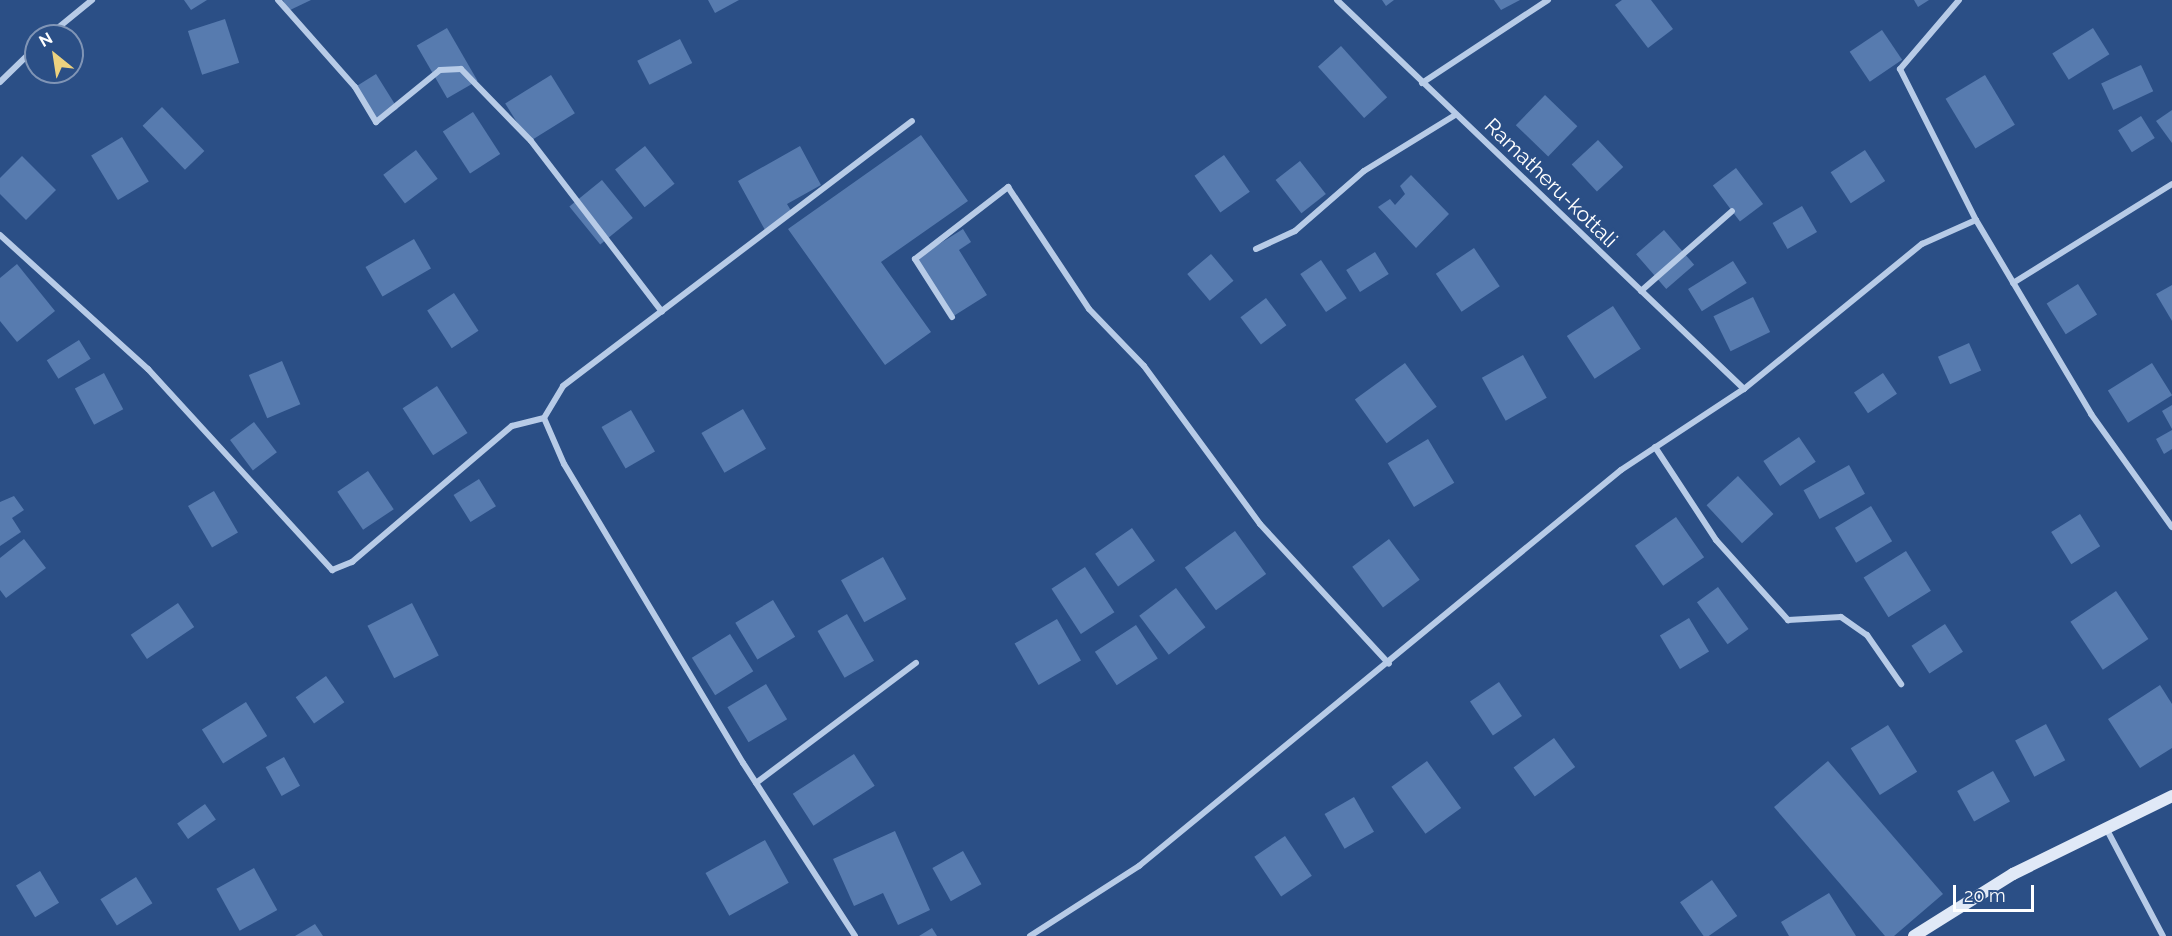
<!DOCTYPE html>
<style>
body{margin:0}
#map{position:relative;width:2172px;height:936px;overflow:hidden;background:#2b4f86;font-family:Raleway,sans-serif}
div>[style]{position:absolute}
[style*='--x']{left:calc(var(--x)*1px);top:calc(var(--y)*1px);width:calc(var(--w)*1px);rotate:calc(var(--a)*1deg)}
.building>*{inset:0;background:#577baf;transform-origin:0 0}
.street>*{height:6px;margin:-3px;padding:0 3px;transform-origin:3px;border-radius:3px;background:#b7cbe7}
.secondary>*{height:12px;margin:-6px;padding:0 6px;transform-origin:6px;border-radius:6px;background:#e0e9f7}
span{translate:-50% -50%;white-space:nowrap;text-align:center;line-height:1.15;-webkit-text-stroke:6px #2b4f86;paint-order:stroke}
.street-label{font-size:21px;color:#fff}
.north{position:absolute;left:24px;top:24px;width:60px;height:60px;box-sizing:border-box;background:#2b4f86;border:2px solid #8095b6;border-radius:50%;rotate:330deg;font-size:16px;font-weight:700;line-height:24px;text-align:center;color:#fff}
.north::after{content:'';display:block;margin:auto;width:21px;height:27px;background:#edd27f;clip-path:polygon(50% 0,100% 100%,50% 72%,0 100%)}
.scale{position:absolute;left:1953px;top:885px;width:81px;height:27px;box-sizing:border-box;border:3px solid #fff;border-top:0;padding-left:8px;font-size:18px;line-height:21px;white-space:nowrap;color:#fff;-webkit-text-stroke:4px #2b4f86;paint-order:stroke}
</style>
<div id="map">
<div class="building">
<i style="clip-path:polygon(184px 0,207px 0,191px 10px)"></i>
<i style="clip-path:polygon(283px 0,311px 0,288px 11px)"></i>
<i style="clip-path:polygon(708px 0,739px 0,715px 13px)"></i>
<i style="clip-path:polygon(1382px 0,1394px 0,1386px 6px)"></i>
<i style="clip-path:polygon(1494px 0,1520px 0,1501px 10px)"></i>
<i style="clip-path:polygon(1622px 0,1651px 0,1673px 29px,1648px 48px,1615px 5px)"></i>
<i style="clip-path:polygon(1914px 0,1929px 0,1918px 7px)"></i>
<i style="left:225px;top:19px;width:46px;height:39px;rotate:72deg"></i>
<i style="left:447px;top:28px;width:61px;height:35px;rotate:60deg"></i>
<i style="left:2093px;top:28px;width:31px;height:48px;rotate:58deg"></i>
<i style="left:1882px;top:30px;width:36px;height:39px;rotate:56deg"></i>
<i style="left:680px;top:39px;width:27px;height:48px;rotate:63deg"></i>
<i style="left:1341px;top:46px;width:69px;height:31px;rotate:48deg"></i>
<i style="left:2141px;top:65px;width:29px;height:44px;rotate:65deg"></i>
<i style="left:376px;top:74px;width:41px;height:25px;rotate:58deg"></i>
<i style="left:551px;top:75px;width:45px;height:54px;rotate:58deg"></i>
<i style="left:1985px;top:75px;width:58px;height:46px;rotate:59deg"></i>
<i style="left:1545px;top:95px;width:45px;height:42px;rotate:44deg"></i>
<i style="left:162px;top:107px;width:61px;height:27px;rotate:46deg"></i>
<i style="clip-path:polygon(2172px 110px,2172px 143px,2156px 121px)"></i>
<i style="left:473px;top:112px;width:50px;height:36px;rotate:57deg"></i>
<i style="left:2141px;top:116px;width:26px;height:27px;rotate:58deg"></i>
<i style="clip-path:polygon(921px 135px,968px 201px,881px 262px,931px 332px,885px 365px,788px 229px)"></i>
<i style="left:122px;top:137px;width:52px;height:36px;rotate:59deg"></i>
<i style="left:1598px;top:140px;width:37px;height:36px;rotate:47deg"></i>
<i style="left:645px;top:146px;width:48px;height:38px;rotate:52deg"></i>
<i style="clip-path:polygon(800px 146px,821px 185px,787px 204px,793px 214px,765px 230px,738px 181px)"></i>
<i style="left:416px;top:150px;width:36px;height:41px;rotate:53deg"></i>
<i style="left:1865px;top:150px;width:37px;height:41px;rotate:57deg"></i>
<i style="left:1224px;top:155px;width:45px;height:36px;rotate:55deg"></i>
<i style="clip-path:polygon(22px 156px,56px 190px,26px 220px,0 194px,0 178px)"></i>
<i style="left:1300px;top:161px;width:42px;height:31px;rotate:52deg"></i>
<i style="left:1736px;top:168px;width:45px;height:29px;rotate:53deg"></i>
<i style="clip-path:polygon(1411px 175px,1449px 214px,1416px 248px,1378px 207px,1390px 199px,1395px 205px,1405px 194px,1400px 186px)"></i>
<i style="left:602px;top:180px;width:49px;height:42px;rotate:51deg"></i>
<i style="left:1802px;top:206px;width:30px;height:34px;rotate:60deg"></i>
<i style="clip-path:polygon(963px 229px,971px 242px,959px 250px,987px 295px,952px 317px,915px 259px)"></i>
<i style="left:1664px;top:230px;width:46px;height:37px;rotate:49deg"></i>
<i style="left:414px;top:239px;width:34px;height:56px;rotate:60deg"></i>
<i style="left:1474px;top:248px;width:46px;height:46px;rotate:56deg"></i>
<i style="left:1375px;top:252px;width:26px;height:34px;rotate:58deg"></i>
<i style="left:1211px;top:254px;width:35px;height:31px;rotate:50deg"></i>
<i style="left:1321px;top:260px;width:46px;height:25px;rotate:56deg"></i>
<i style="left:1733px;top:261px;width:26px;height:53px;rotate:58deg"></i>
<i style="clip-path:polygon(17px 264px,55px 311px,17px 342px,0 321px,0 278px)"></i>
<i style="left:2078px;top:284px;width:36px;height:37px;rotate:58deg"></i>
<i style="clip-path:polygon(2172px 285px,2172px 321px,2156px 294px)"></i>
<i style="left:454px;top:293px;width:45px;height:32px;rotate:57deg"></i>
<i style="left:1753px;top:297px;width:39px;height:44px;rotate:64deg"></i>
<i style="left:1266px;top:298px;width:34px;height:32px;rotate:53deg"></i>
<i style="left:1613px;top:306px;width:51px;height:55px;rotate:57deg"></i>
<i style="left:79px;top:340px;width:22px;height:38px;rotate:58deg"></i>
<i style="left:1969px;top:343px;width:30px;height:34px;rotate:66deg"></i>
<i style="left:1523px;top:355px;width:49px;height:47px;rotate:61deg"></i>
<i style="left:282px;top:361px;width:47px;height:36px;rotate:67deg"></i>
<i style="left:1405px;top:363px;width:54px;height:62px;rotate:54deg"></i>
<i style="left:2152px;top:363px;width:38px;height:52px;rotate:58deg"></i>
<i style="left:104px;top:373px;width:41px;height:33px;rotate:62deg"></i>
<i style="left:1883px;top:373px;width:25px;height:35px;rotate:56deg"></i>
<i style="left:437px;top:386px;width:56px;height:41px;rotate:57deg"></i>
<i style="clip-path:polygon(2172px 405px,2172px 429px,2162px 411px)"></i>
<i style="left:743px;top:409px;width:46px;height:48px;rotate:60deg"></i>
<i style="left:631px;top:410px;width:48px;height:34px;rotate:60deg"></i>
<i style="left:254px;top:422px;width:38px;height:30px;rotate:53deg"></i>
<i style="clip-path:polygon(2172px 430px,2172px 449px,2164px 454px,2156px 439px)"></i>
<i style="left:1799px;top:437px;width:30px;height:43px;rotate:56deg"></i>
<i style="left:1428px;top:439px;width:51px;height:47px;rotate:59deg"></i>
<i style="left:1849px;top:465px;width:33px;height:52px;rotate:61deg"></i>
<i style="left:368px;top:471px;width:46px;height:37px;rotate:56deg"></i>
<i style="left:1738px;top:476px;width:52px;height:43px;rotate:47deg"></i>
<i style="left:479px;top:479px;width:32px;height:30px;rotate:58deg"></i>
<i style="left:214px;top:491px;width:48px;height:30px;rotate:60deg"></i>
<i style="clip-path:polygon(14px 496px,24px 510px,12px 518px,21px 532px,0 546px,0 502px)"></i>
<i style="left:1871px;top:506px;width:41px;height:42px;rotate:59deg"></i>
<i style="left:2080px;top:514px;width:38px;height:34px;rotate:58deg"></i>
<i style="left:1676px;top:517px;width:49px;height:50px;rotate:55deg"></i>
<i style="left:1132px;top:528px;width:40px;height:45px;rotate:55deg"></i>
<i style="left:1235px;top:531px;width:53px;height:62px;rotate:54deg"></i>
<i style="clip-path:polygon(24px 539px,46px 568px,6px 598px,0 590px,0 558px)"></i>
<i style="left:1389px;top:539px;width:51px;height:46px;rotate:53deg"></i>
<i style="left:1906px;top:551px;width:47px;height:50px;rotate:58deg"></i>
<i style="left:883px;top:557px;width:48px;height:48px;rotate:61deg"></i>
<i style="left:1085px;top:567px;width:54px;height:40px;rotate:57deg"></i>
<i style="left:1718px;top:587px;width:52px;height:26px;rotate:54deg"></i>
<i style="left:1176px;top:588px;width:49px;height:46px;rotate:53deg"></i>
<i style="left:2116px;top:591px;width:58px;height:55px;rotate:56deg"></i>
<i style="left:773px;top:600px;width:43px;height:44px;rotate:59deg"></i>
<i style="left:178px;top:603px;width:29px;height:57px;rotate:56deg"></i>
<i style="left:412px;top:603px;width:59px;height:50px;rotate:63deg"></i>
<i style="left:847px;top:614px;width:54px;height:34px;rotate:60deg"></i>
<i style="left:1689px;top:618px;width:39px;height:34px;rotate:59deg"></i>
<i style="left:1057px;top:619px;width:48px;height:49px;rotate:60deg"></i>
<i style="left:1945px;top:624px;width:33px;height:40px;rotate:57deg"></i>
<i style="left:1136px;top:625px;width:40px;height:49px;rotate:57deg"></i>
<i style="left:730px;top:634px;width:44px;height:45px;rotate:58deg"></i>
<i style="left:326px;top:676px;width:32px;height:37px;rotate:55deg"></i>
<i style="left:1499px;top:682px;width:41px;height:35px;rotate:56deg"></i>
<i style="left:766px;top:684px;width:41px;height:45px;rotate:59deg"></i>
<i style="clip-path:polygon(2160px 685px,2172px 704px,2172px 748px,2140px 768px,2108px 719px)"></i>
<i style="left:246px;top:702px;width:40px;height:52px;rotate:58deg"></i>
<i style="left:2046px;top:724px;width:41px;height:35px;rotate:62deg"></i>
<i style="left:1888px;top:725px;width:55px;height:44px;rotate:58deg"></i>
<i style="left:1554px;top:738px;width:36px;height:50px;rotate:54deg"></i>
<i style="left:854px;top:754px;width:38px;height:73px;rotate:57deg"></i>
<i style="left:284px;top:757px;width:33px;height:21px;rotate:61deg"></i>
<i style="left:1427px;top:761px;width:58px;height:44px;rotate:54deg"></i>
<i style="clip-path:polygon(1828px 761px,1943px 894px,1894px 936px,1885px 936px,1774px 807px)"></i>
<i style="left:1993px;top:771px;width:35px;height:41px;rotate:61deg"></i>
<i style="left:1354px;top:797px;width:40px;height:34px;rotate:60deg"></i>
<i style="left:205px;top:804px;width:19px;height:34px;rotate:55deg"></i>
<i style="clip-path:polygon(895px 831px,930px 910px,898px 925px,883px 893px,854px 906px,833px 859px)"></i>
<i style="left:1285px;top:836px;width:48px;height:37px;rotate:56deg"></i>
<i style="left:765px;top:840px;width:49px;height:68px;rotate:61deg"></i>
<i style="left:963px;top:851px;width:38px;height:35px;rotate:61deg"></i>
<i style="left:254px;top:868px;width:48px;height:43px;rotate:61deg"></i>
<i style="left:40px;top:871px;width:37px;height:28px;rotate:59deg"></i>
<i style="left:136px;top:877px;width:31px;height:42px;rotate:58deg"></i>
<i style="left:1712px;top:880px;width:44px;height:39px;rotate:55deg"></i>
<i style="clip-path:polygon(1829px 893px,1856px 936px,1789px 936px,1781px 922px)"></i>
<i style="clip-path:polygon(315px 924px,323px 936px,295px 936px)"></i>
<i style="clip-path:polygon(932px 928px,937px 936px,919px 936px)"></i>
</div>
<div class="street">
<i style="--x:278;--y:0;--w:116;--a:48.5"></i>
<i style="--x:355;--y:87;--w:41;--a:59"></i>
<i style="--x:376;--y:122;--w:82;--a:-39.1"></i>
<i style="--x:440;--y:70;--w:21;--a:-3"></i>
<i style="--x:461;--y:69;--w:100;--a:45.8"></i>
<i style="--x:531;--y:141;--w:215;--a:52.5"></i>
<i style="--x:1337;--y:0;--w:563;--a:43.7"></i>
<i style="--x:1959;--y:0;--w:91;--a:130.5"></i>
<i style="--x:1900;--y:69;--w:169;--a:63.3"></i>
<i style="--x:48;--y:36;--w:57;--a:-39.3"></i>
<i style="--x:0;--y:82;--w:50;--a:-44.2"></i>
<i style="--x:1422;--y:83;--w:151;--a:-33.4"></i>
<i style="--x:0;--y:235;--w:200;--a:42.2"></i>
<i style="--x:148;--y:369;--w:273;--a:47.5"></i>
<i style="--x:332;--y:570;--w:22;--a:-22"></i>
<i style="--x:352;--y:562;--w:210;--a:-40.4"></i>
<i style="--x:512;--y:426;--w:33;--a:-14"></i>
<i style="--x:1256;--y:249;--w:43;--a:-24.8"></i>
<i style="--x:1295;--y:231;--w:91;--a:-41"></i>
<i style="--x:1364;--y:171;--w:107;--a:-31.6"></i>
<i style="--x:2013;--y:283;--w:187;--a:-31.9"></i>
<i style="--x:1641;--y:291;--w:121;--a:-41.3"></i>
<i style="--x:952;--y:317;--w:69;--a:-122.5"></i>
<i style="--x:915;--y:259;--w:118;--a:-37.7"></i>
<i style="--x:1008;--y:187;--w:146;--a:56.4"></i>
<i style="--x:1089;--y:309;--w:79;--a:46"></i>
<i style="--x:1144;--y:366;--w:196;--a:53.7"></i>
<i style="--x:1260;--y:524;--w:190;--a:47.3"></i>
<i style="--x:1655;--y:447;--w:111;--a:56.7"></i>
<i style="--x:1716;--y:540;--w:108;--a:48"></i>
<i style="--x:1788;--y:620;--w:53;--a:-3.2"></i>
<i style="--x:1841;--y:617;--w:32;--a:35"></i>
<i style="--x:1867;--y:635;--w:60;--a:55.2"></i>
<i style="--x:756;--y:783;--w:200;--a:-36.9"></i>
<i style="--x:2106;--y:828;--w:122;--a:62.2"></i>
<i style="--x:855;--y:936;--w:206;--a:-122.9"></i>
<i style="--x:743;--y:763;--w:348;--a:-120.9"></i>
<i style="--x:564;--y:464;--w:50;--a:-113.5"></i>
<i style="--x:544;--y:418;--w:37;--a:-59"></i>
<i style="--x:563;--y:386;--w:438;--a:-37.2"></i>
<i style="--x:1030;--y:936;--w:130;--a:-32.7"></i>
<i style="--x:1139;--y:866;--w:624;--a:-39.41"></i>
<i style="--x:1621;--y:470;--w:147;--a:-33.4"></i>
<i style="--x:1744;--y:389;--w:230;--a:-39.2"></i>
<i style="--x:1922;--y:244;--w:59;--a:-24"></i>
<i style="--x:1976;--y:220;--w:226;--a:59.3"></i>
<i style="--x:2091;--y:414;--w:139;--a:54.4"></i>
</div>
<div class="secondary">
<i style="--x:1914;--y:936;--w:117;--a:-32.1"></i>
<i style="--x:2013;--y:874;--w:177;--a:-26.1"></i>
</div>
<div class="street-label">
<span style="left:1551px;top:183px;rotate:44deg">Ramatheru-kottali</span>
</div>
<div class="north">N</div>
<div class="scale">20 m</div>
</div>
